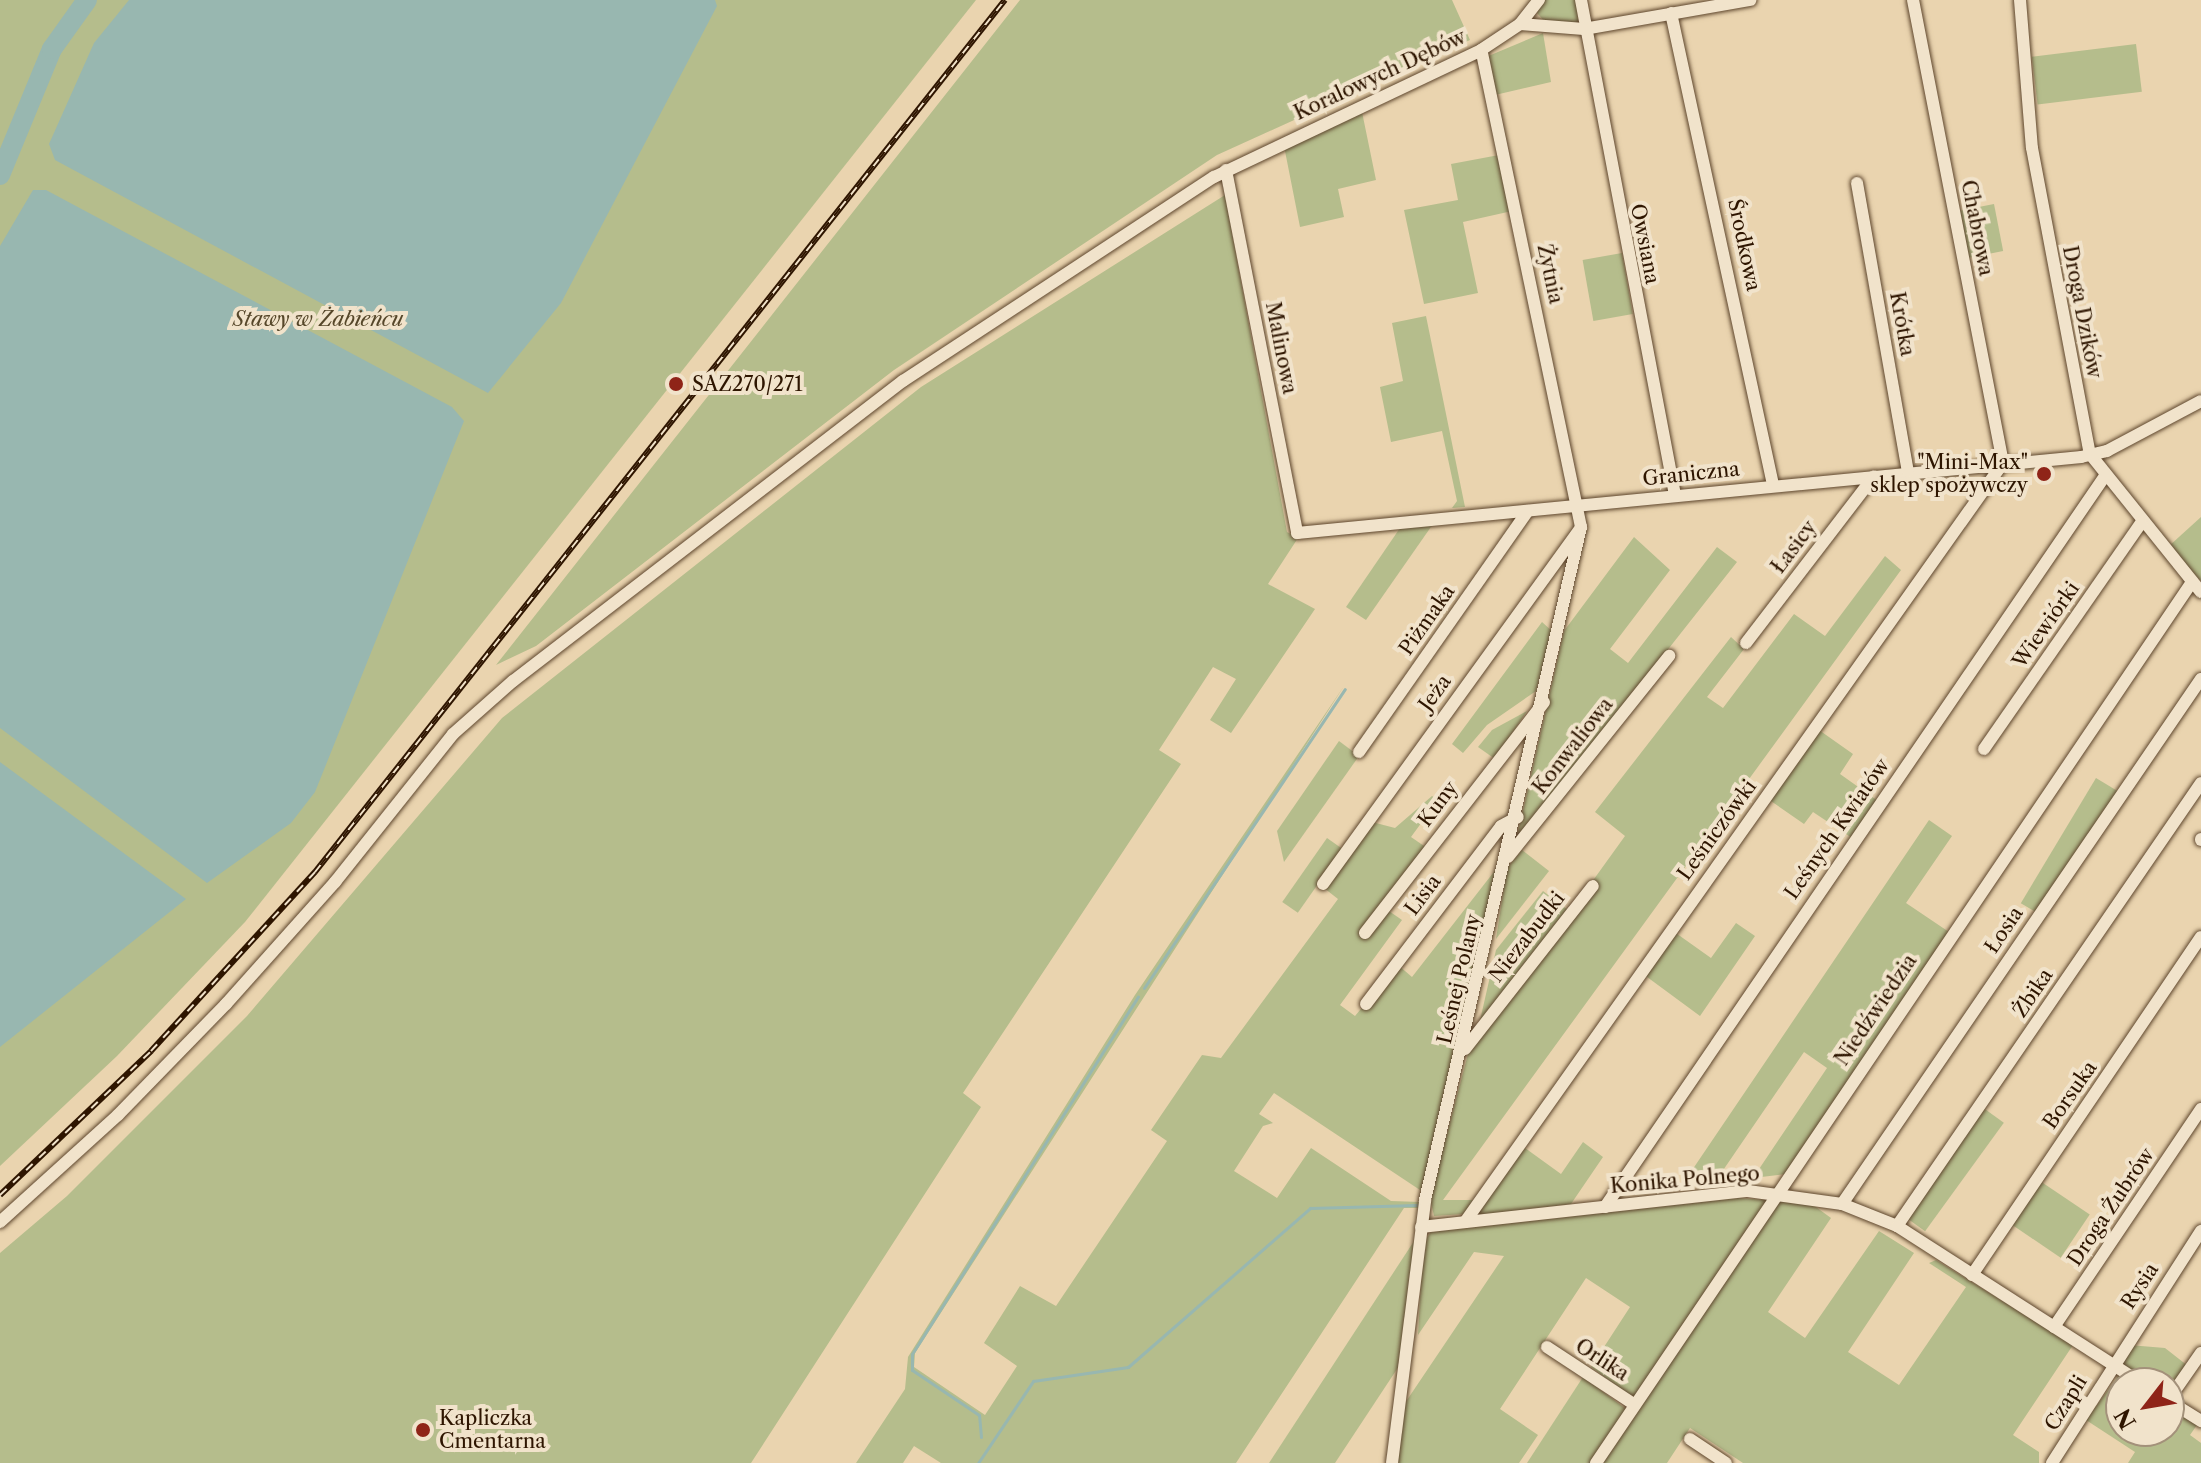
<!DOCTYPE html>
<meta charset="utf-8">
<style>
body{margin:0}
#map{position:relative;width:2201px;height:1463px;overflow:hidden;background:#ead4af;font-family:"Libre Caslon Text",serif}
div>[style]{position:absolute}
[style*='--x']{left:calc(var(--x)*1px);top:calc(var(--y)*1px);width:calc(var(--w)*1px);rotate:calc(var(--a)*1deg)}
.green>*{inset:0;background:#b5bd8c;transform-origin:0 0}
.water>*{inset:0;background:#98b7b0}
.stream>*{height:3px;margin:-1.5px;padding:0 1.5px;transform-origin:1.5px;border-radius:1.5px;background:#98b7b0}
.river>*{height:20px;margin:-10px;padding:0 10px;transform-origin:10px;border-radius:10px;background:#98b7b0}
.roads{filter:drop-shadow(0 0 2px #5d452c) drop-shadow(0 0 2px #5d452c)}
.minor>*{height:12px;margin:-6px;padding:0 6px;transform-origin:6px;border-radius:6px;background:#f1e3cb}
.rail>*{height:6px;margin-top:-3px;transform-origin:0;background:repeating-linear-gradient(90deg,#f1e3cb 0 9px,#2e1500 0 18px);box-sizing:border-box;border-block:2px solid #2e1500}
.dots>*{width:22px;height:22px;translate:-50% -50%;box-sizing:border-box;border:4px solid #f1e3cb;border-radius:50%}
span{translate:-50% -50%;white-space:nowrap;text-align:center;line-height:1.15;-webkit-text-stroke:8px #f1e3cb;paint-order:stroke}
.street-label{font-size:20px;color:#2e1500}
.park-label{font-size:20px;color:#56472a;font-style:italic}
.poi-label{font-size:20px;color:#2e1500}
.left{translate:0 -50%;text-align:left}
.right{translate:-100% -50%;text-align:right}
.north{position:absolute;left:2105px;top:1367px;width:80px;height:80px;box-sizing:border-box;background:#f1e3cb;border:2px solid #a3917a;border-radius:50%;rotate:239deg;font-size:22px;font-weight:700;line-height:32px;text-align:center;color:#2e1500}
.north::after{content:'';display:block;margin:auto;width:28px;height:36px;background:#8f2418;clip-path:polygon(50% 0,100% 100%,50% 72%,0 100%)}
</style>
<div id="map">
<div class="green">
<i style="clip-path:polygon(0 0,976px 0,245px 922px,117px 1056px,0 1166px)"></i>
<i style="clip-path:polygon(1020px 0,1452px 0,1470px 40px,1217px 155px,894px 370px,536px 646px,496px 665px)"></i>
<i style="clip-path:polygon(1544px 0,1577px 0,1578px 22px,1545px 22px,1537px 13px)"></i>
<i style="clip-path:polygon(1543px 33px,1551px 82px,1495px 95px,1486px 57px)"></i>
<i style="left:2136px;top:44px;width:48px;height:105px;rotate:83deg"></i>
<i style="clip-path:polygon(1362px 112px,1376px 180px,1338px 189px,1344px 217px,1300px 227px,1284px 146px)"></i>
<i style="clip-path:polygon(1499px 155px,1512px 211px,1463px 222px,1478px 293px,1424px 304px,1404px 210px,1458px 200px,1451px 164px)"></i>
<i style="clip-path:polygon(1225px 195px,1287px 532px,1298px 538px,1268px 584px,1315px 609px,1231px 733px,1210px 720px,1236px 679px,1213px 667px,1159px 750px,1181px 764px,963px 1093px,981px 1107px,751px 1463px,0 1463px,0 1253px,67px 1196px,247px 1016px,502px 718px,921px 387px)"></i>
<i style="left:1994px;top:204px;width:48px;height:39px;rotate:79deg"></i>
<i style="left:1622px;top:253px;width:62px;height:40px;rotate:80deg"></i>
<i style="clip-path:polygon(1426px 316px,1465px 507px,1452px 508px,1457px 501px,1442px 431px,1391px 442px,1380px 387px,1403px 381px,1392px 323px)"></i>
<i style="clip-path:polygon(2201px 517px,2201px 581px,2169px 546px)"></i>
<i style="clip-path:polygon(1433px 524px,1366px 620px,1346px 607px,1400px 528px)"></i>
<i style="clip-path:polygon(1634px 537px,1670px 570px,1610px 649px,1628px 663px,1717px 547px,1737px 562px,1516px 842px,1564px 631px)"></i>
<i style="clip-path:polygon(1885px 556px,1901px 570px,1443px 1200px,1473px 1200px,1464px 1214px,1434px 1216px,1430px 1198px,1468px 1054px,1625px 836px,1595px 812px,1731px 637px,1744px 649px,1707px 697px,1723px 708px,1794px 614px,1825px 636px)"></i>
<i style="clip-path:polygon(1542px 622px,1553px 632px,1536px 691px,1487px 725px,1463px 753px,1452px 744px)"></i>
<i style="clip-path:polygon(1344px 686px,915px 1353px,914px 1367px,985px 1415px,1017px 1366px,984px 1343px,1020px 1286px,1056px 1306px,1167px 1141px,1151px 1130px,1202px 1055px,1221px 1058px,1338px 899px,1324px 888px,1372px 822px,1395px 828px,1432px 796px,1438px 800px,1411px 837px,1427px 848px,1386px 909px,1402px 920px,1340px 1005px,1355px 1016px,1398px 965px,1412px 977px,1500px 864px,1423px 1192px,1274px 1093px,1259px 1114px,1273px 1123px,1263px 1126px,1234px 1171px,1277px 1198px,1311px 1148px,1391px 1201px,1421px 1202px,1419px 1208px,1404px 1208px,1236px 1463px,941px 1463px,914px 1446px,903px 1463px,856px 1463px,905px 1389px,908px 1357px,1135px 995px)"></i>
<i style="clip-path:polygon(1527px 711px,1495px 759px,1478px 747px,1492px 730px)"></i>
<i style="clip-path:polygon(1819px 730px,1853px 754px,1840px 774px,1878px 801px,1852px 838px,1813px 812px,1804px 824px,1768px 799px)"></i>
<i style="clip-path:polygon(1339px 741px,1359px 756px,1284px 862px,1277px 831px)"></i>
<i style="left:2096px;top:778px;width:27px;height:146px;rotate:31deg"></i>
<i style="clip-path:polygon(1929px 820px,1952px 836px,1906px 903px,1949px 932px,1785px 1174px,1753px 1178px,1827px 1068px,1804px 1052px,1715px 1182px,1682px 1185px)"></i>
<i style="left:1327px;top:838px;width:19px;height:78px;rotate:35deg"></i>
<i style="clip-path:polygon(1522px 850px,1549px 871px,1496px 939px,1507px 868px)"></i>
<i style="clip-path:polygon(1543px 891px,1568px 910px,1479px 1025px,1496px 950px)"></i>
<i style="clip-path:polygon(1736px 923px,1755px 936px,1700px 1016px,1643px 974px,1673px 931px,1711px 958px)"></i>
<i style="left:1982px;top:1107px;width:27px;height:134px;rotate:36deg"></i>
<i style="clip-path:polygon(1583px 1142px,1603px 1157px,1571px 1204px,1477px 1216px,1480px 1202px,1521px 1145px,1561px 1174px)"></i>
<i style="left:2040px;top:1181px;width:60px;height:52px;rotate:34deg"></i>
<i style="clip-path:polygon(1778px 1197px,1809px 1202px,1831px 1218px,1768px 1312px,1805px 1338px,1879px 1231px,1914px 1253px,1848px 1352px,1899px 1385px,1966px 1287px,1929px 1263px,1936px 1260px,2073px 1345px,2013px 1435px,2039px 1452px,2039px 1463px,1743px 1463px,1690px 1428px,1667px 1463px,1601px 1463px)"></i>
<i style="clip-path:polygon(1738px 1198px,1767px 1200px,1633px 1398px,1591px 1367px,1630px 1307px,1586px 1278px,1500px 1409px,1538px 1435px,1519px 1463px,1394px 1463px,1405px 1403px,1504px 1256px,1474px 1252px,1418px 1335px,1423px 1243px,1431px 1232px)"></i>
<i style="clip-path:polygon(1416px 1238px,1403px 1360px,1335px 1463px,1269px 1463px)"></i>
<i style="clip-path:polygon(2129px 1345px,2165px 1348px,2188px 1366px,2169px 1390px,2169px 1383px,2150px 1383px,2123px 1364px)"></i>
<i style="clip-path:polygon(2119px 1375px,2133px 1383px,2121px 1383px,2121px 1431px,2169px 1431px,2169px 1406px,2197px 1425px,2190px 1435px,2201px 1443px,2201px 1463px,2128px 1463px,2135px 1452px,2086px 1420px)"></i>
<i style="clip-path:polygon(1583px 1377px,1626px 1409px,1591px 1463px,1527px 1463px)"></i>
</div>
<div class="water">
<i style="clip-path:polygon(129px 0,715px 0,717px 6px,561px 303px,488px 393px,55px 160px,49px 144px,94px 43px)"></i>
<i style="clip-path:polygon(33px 190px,46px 190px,452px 407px,464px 421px,315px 792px,291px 823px,207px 883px,0 728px,0 246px)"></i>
<i style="clip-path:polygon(0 762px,186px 899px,0 1047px)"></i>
</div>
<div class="stream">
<i style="--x:1144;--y:988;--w:360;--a:-56.1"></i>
<i style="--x:981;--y:1437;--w:22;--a:-95"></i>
<i style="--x:979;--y:1415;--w:81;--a:-146.1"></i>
<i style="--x:912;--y:1370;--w:16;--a:-90"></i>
<i style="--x:912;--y:1354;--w:423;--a:-57.7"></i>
<i style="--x:978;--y:1463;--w:99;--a:-56.1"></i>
<i style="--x:1033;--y:1381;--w:96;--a:-8.4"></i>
<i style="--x:1128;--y:1367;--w:242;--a:-41.1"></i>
<i style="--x:1310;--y:1208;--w:107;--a:-1.6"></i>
</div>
<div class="river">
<i style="--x:0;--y:175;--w:136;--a:-67.6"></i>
<i style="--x:52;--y:49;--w:60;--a:-54.5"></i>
</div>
<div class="roads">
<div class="minor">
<i style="--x:1581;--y:0;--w:504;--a:79.25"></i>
<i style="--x:1913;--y:0;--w:472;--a:79"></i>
<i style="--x:2020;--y:0;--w:148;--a:85.4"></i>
<i style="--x:2032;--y:148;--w:311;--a:79.3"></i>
<i style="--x:2090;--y:454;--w:177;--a:51.2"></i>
<i style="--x:1671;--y:13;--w:484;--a:77.8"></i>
<i style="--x:1520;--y:24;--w:64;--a:4.5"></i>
<i style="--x:1584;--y:29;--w:169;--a:-9.9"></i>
<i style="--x:1226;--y:170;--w:370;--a:78.9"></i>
<i style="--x:1297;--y:533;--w:788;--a:-5.54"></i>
<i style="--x:2081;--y:457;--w:27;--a:-13"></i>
<i style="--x:2107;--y:451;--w:106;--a:-28"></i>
<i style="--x:1857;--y:183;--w:293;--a:80"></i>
<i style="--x:1746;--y:643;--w:210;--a:-52.5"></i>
<i style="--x:1984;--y:749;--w:275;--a:-55.2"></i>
<i style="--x:1359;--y:752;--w:294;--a:-55"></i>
<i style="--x:2201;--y:840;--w:1;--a:-90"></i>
<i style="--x:1508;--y:857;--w:258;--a:-51.3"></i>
<i style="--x:1323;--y:884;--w:440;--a:-54.1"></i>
<i style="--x:1365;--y:933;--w:292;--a:-52.2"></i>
<i style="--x:1366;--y:1004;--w:223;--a:-52.8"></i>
<i style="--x:1501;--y:826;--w:19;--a:-28"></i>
<i style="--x:1465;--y:1049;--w:207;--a:-51.9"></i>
<i style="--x:1842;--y:1204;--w:636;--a:-55.64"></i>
<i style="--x:1605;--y:1207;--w:886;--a:-55.63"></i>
<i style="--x:0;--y:1222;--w:159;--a:-42.2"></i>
<i style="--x:118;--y:1115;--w:155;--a:-45.8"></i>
<i style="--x:226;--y:1004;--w:164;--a:-48.2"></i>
<i style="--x:335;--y:882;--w:189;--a:-51.4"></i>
<i style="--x:453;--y:734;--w:80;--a:-41.5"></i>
<i style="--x:513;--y:681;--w:492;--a:-37.6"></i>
<i style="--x:903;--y:381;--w:372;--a:-33.3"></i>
<i style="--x:1214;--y:177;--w:296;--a:-25.4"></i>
<i style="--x:1481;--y:50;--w:47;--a:-33.7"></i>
<i style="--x:1520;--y:24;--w:31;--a:-52"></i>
<i style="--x:1465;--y:1222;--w:930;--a:-54.67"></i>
<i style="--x:1897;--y:1226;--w:537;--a:-55.54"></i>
<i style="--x:1421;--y:1227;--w:329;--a:-6.3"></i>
<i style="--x:1748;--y:1191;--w:95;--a:7.9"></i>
<i style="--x:1842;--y:1204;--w:59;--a:21.8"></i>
<i style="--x:1897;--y:1226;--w:291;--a:32.7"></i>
<i style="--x:1972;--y:1275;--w:408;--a:-55.9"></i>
<i style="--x:2054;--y:1327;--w:263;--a:-56"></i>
<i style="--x:1547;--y:1347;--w:105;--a:33.4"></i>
<i style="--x:2169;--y:1399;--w:56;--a:-55.2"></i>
<i style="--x:2169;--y:1401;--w:38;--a:32"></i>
<i style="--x:1690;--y:1439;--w:43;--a:33.7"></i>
<i style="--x:1392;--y:1463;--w:265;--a:-82.8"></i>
<i style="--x:1425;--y:1200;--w:691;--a:-76.95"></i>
<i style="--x:1581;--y:527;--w:487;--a:-101.8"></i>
<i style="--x:1596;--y:1463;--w:1064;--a:-55.92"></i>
<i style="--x:2052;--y:1463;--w:276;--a:-57.3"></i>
</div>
</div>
<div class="rail">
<i style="--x:0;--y:1195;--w:209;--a:-43.6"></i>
<i style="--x:151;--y:1051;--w:243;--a:-47.5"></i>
<i style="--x:315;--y:872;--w:1112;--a:-51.65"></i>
</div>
<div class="dots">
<i style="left:676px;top:384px;background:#8f2418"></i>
<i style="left:2044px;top:474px;background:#8f2418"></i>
<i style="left:423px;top:1430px;background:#8f2418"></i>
</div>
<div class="street-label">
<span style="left:1380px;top:75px;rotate:-25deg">Koralowych Dębów</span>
<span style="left:1977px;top:228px;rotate:79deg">Chabrowa</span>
<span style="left:1645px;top:244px;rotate:79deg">Owsiana</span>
<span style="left:1744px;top:245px;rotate:78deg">Środkowa</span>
<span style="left:1550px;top:274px;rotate:78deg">Żytnia</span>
<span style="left:2082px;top:312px;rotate:79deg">Droga Dzików</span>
<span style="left:1902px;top:324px;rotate:80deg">Krótka</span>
<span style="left:1281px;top:348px;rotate:79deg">Malinowa</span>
<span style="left:1691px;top:474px;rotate:-6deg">Graniczna</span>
<span style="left:1794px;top:547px;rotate:-53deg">Łasicy</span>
<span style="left:1427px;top:620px;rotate:-55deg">Piżmaka</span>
<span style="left:2046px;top:625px;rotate:-55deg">Wiewiórki</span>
<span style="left:1435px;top:693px;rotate:-54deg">Jeża</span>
<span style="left:1573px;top:746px;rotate:-52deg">Konwaliowa</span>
<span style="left:1438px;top:804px;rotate:-53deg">Kuny</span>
<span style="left:1837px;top:829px;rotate:-55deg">Leśnych Kwiatów</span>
<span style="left:1717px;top:830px;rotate:-54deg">Leśniczówki</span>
<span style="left:1423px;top:895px;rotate:-53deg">Lisia</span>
<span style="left:2004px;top:930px;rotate:-56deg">Łosia</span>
<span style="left:1527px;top:937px;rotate:-52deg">Niezabudki</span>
<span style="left:1459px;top:979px;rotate:-77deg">Leśnej Polany</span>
<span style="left:2033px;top:993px;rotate:-56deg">Żbika</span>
<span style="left:1876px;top:1010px;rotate:-56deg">Niedźwiedzia</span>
<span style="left:2070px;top:1095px;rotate:-55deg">Borsuka</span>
<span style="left:1685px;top:1180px;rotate:-5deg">Konika Polnego</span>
<span style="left:2111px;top:1207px;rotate:-56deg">Droga Żubrów</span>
<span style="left:2140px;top:1286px;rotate:-57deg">Rysia</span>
<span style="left:1602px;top:1360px;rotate:33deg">Orlika</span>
<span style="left:2066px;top:1403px;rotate:-58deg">Czapli</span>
</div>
<div class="park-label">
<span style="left:318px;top:319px">Stawy w Żabieńcu</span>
</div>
<div class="poi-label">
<span class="left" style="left:692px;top:384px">SAZ270/271</span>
<span class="right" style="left:2028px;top:474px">"Mini-Max"<br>sklep spożywczy</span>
<span class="left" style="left:439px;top:1430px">Kapliczka<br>Cmentarna</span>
</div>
<div class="north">N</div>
</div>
